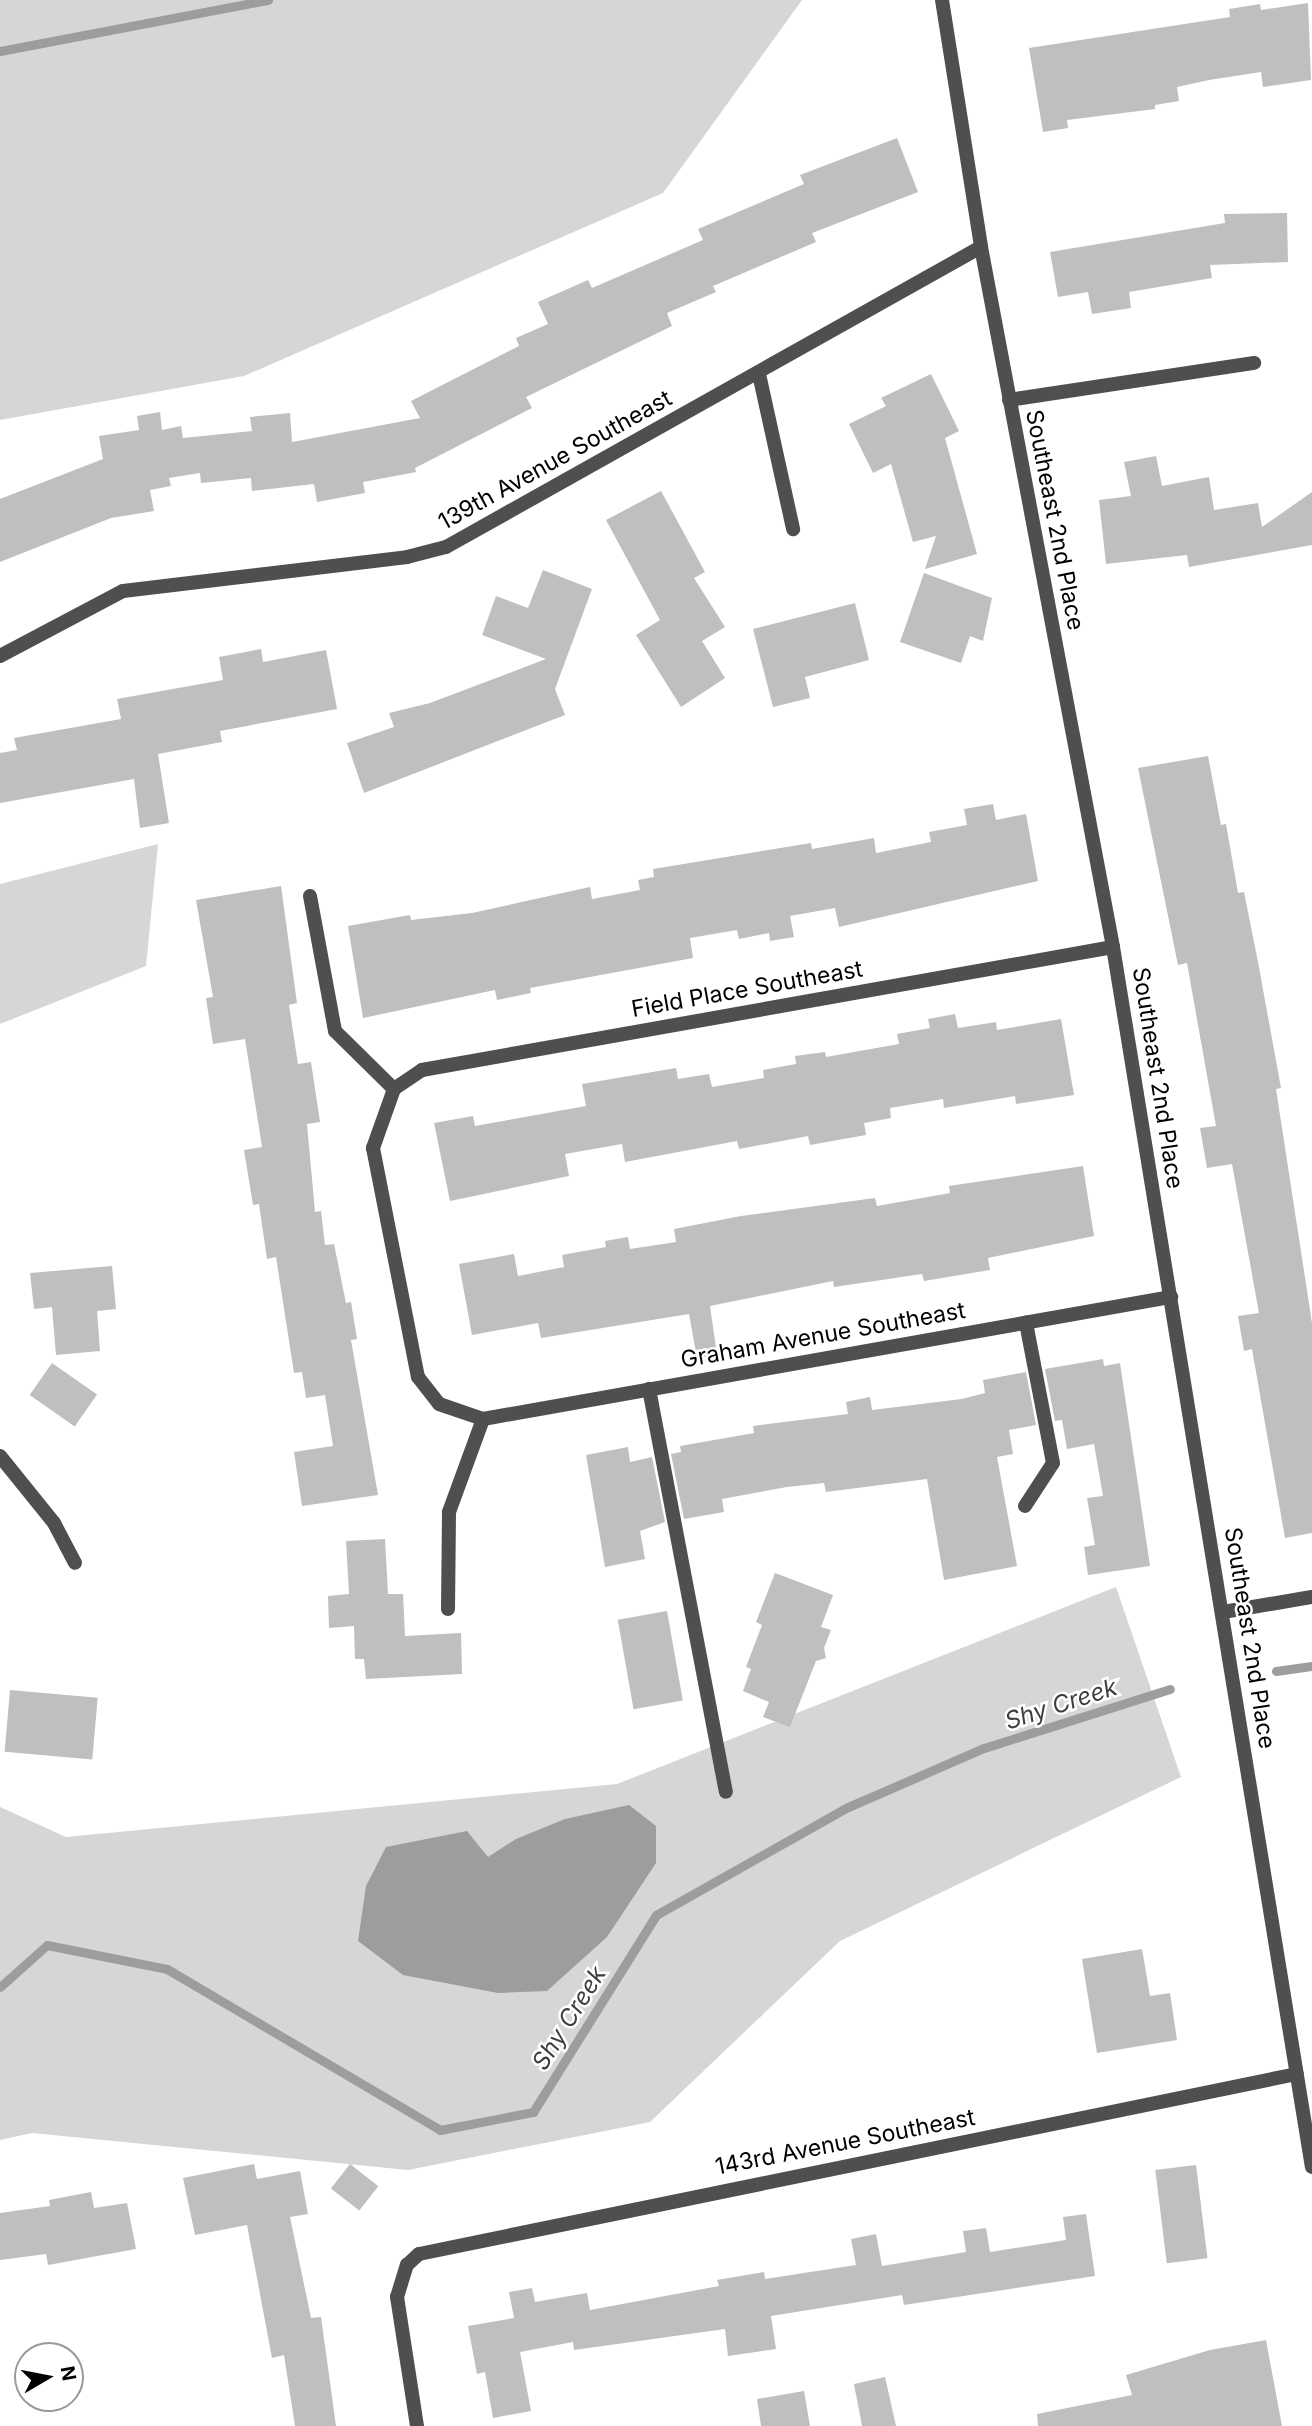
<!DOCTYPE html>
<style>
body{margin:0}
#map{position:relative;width:1312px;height:2426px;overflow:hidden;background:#fff;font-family:Inter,sans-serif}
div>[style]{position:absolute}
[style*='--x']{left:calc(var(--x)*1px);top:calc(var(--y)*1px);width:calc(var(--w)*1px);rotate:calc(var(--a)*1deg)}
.green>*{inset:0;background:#d6d6d6}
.water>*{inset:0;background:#9d9d9d}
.stream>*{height:9px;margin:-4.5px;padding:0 4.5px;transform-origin:4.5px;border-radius:4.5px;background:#9d9d9d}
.building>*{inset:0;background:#bfbfbf;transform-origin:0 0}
.service>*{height:14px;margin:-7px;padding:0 7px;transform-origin:7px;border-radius:7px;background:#4f4f4f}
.minor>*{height:14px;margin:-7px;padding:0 7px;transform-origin:7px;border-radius:7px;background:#4f4f4f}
.tertiary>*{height:14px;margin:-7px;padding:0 7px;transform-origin:7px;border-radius:7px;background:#4f4f4f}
span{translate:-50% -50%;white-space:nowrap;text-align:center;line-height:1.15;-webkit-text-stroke:5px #fff;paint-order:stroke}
.street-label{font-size:23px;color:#000}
.water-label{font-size:24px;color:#3e3e3e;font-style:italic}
.north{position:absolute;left:14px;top:2342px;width:70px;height:70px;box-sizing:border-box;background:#fff;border:2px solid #999;border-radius:50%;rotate:80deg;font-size:19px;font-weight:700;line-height:28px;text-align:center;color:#000}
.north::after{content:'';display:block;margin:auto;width:24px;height:32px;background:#000;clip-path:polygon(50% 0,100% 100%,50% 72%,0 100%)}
</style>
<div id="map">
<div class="green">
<i style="clip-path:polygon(0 0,802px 0,663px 193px,244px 376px,0 420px)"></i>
<i style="clip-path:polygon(158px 844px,146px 966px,0 1024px,0 884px)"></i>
<i style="clip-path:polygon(1116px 1587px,1181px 1777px,840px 1941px,650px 2122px,408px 2170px,32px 2133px,0 2140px,0 1807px,66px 1837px,617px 1784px)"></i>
</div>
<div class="water">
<i style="clip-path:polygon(629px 1805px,656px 1826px,656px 1863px,607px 1937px,547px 1991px,498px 1993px,403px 1975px,358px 1941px,366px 1886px,386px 1847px,467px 1831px,488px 1857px,516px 1839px,565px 1819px)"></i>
</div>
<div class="stream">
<i style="--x:0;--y:51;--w:273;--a:-10.8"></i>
<i style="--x:1276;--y:1671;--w:36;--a:-8"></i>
<i style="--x:0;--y:1987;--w:63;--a:-41.8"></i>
<i style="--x:47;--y:1945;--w:122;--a:11.3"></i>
<i style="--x:167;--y:1969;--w:317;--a:30.5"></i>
<i style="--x:440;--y:2130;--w:95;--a:-11"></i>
<i style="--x:533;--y:2112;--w:232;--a:-58"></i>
<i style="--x:656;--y:1915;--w:220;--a:-29.4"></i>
<i style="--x:848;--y:1807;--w:148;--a:-23.5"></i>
<i style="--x:984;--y:1748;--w:195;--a:-17.6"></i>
</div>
<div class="building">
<i style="clip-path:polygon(1308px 3px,1311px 80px,1263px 87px,1261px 72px,1209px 80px,1177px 87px,1179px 101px,1155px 105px,1155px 109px,1067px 120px,1068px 128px,1043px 132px,1029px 48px,1230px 17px,1229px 9px,1260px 4px,1261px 10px)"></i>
<i style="clip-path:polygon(897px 138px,918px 192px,812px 233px,816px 242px,713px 286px,716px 292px,667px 313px,672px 326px,526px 397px,532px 408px,415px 468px,416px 472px,363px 482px,365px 493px,317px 502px,314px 484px,252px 491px,251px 478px,201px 483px,200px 473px,169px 478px,171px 486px,150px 490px,154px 511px,111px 518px,0 562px,0 499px,103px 459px,99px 436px,139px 430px,137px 416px,160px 412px,162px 430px,181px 426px,183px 438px,252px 431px,250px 417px,290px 413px,292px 442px,420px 418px,411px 401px,519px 346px,516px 338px,548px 324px,538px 302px,588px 280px,592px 288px,703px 240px,698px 229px,804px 184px,800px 175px)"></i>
<i style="clip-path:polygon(1287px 213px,1288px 262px,1210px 265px,1212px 278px,1129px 292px,1131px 308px,1092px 314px,1088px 292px,1058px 297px,1050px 252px,1225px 223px,1224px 214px)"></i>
<i style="clip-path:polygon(931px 374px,959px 431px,945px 438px,977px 554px,925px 569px,936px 536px,913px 542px,891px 464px,873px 473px,849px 424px,886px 406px,881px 398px)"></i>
<i style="clip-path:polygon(1156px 456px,1162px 486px,1209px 477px,1214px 510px,1258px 503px,1262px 527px,1312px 492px,1312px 545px,1189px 567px,1187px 555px,1106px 564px,1099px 500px,1131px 496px,1124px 462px)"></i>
<i style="clip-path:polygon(661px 491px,705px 572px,694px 578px,725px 627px,702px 641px,725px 678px,681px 707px,636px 635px,660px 620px,606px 520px)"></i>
<i style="clip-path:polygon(543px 570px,592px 589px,555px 689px,565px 715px,364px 793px,347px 743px,394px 727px,389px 713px,430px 703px,546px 659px,482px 635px,496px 596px,528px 608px)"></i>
<i style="clip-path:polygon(924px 573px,992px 598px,983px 641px,970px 636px,961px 663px,900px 642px)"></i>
<i style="clip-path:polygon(855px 603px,869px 660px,805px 677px,810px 698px,773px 707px,753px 629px)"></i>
<i style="clip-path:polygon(261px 649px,263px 662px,326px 650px,337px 709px,220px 731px,222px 742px,158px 754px,169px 823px,140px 828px,134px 779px,0 803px,0 753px,17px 750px,14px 738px,121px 719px,117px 699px,223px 680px,219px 657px)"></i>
<i style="clip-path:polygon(1208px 756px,1221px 825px,1226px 824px,1238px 893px,1244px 892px,1258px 962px,1281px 1088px,1276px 1089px,1312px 1323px,1312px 1533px,1285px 1538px,1252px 1349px,1244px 1351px,1238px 1316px,1259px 1313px,1232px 1164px,1207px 1168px,1200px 1128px,1216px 1126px,1187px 963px,1178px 965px,1138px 768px)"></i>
<i style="clip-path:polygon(993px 804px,996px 820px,1026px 814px,1038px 881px,839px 927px,835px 908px,790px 916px,794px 937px,770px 941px,769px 933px,739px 939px,737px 930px,690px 938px,693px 958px,530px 988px,531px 993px,497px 1000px,495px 990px,363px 1018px,348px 926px,410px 915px,411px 920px,472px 913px,590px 887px,592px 899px,640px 890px,638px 880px,654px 877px,653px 869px,811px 843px,812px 849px,874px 838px,876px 853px,931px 842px,929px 832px,967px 825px,964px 809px)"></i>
<i style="clip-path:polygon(281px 886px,297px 1003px,289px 1005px,298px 1064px,311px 1062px,320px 1122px,307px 1124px,315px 1212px,321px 1211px,325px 1245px,334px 1244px,346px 1303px,351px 1302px,357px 1339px,351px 1340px,378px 1495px,302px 1506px,294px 1452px,333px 1446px,325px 1395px,306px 1398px,302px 1372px,294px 1373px,276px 1257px,267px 1259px,259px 1204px,253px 1205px,244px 1150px,262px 1147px,245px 1039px,213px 1044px,206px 998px,213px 997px,196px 900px)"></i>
<i style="clip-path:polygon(955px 1014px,958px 1028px,996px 1022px,997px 1030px,1061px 1019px,1074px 1095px,1016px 1104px,1015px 1096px,944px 1108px,943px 1099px,890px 1108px,891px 1118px,864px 1123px,866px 1135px,810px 1145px,808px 1136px,739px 1149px,737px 1141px,625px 1162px,622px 1144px,565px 1154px,569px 1176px,450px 1201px,434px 1123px,473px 1116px,475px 1126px,586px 1106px,582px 1084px,676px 1068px,678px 1079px,709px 1074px,712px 1087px,764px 1078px,763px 1070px,796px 1064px,795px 1056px,825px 1052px,826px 1057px,899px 1044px,897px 1034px,930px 1028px,928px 1019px)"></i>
<i style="clip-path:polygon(1083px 1166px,1094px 1236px,988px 1258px,990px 1270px,924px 1281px,922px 1274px,834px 1287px,833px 1281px,710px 1306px,717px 1355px,697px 1358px,689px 1314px,541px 1338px,538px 1323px,472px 1335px,459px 1264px,514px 1254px,518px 1276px,564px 1267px,562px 1255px,606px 1247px,605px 1241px,628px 1237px,630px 1249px,676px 1242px,674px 1229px,741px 1216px,875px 1198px,877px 1206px,950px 1193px,949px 1186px)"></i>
<i style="clip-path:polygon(112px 1266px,116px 1309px,97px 1311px,100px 1351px,56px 1355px,52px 1307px,34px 1309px,30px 1273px)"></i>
<i style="clip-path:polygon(1103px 1359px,1104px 1366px,1120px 1363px,1150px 1566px,1088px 1575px,1084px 1547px,1095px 1545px,1087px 1498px,1103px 1496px,1094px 1444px,1067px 1449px,1062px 1420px,1055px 1421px,1045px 1369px)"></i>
<i style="left:52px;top:1363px;width:55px;height:39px;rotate:35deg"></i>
<i style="clip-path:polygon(1026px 1372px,1036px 1425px,1009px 1430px,1013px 1454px,997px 1457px,1017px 1566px,944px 1580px,927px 1479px,826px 1492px,824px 1483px,787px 1487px,722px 1499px,724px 1512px,684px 1519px,671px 1454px,681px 1452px,680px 1446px,754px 1433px,753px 1426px,848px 1414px,846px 1402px,870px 1397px,872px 1410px,962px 1399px,985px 1393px,983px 1380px)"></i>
<i style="clip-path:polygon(628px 1447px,630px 1462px,652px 1457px,665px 1522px,640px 1531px,645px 1559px,605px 1567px,586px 1455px)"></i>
<i style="clip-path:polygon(385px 1539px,388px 1594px,403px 1594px,405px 1636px,461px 1633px,462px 1674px,366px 1679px,364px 1659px,355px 1659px,354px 1626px,329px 1628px,328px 1596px,349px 1594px,346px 1541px)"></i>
<i style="clip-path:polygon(775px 1573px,833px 1595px,821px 1627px,831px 1630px,824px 1648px,826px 1658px,816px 1661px,790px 1727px,763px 1717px,769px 1702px,743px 1691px,751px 1669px,746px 1667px,762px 1625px,756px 1622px)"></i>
<i style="left:667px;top:1611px;width:91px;height:50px;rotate:80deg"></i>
<i style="left:10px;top:1690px;width:88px;height:62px;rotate:5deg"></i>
<i style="clip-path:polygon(1142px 1949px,1150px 1996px,1170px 1993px,1177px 2040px,1097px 2053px,1082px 1959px)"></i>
<i style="clip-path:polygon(254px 2164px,257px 2179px,300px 2171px,308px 2214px,290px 2217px,311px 2318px,321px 2317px,336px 2426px,295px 2426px,284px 2355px,272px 2358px,247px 2225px,195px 2235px,183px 2178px)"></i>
<i style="left:350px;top:2164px;width:36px;height:31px;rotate:38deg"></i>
<i style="left:1196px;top:2165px;width:94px;height:41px;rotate:83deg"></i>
<i style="clip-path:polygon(91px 2192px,94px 2208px,127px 2203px,136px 2249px,48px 2265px,46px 2254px,0 2260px,0 2213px,50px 2206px,49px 2200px)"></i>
<i style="clip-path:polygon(1086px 2214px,1095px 2276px,904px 2305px,902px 2295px,771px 2316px,776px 2349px,728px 2356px,725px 2329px,574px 2350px,573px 2342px,520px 2352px,531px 2411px,493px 2418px,485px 2372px,477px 2374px,468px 2326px,514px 2318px,509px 2292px,532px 2288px,535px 2302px,587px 2293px,590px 2310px,719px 2286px,717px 2280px,764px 2272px,765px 2279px,856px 2265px,851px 2239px,876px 2234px,882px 2266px,966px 2252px,963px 2231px,986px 2228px,990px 2252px,1066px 2240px,1063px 2217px)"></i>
<i style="clip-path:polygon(1266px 2340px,1282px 2426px,1038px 2426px,1037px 2414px,1132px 2395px,1126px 2375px,1210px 2350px)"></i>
<i style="clip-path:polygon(885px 2377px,896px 2426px,862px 2426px,854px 2384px)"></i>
<i style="clip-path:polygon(804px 2391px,810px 2426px,761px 2426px,757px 2399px)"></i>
</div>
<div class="service">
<i style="--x:310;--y:896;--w:137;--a:79.5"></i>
<i style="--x:335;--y:1031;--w:83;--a:44.5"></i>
<i style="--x:649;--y:1389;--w:410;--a:79.2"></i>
<i style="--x:1025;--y:1506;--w:51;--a:-56.9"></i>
<i style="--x:1053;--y:1463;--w:143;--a:-100.9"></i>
<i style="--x:448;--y:1609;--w:97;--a:-89.4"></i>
<i style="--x:449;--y:1512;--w:99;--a:-69.9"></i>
</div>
<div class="minor">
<i style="--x:759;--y:374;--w:159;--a:77.6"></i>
<i style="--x:1009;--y:400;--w:248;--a:-8.6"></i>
<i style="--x:0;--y:656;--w:139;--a:-27.9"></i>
<i style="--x:123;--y:591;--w:286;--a:-6.8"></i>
<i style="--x:407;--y:557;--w:40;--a:-14.4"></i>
<i style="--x:446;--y:547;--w:613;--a:-29.28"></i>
<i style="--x:1113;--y:947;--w:702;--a:169.91"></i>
<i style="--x:422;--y:1070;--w:34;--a:146"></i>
<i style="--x:394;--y:1089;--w:63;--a:109.6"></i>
<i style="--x:373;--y:1148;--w:233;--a:78.9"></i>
<i style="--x:418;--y:1377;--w:34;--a:52"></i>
<i style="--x:439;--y:1404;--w:46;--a:18.8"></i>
<i style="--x:483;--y:1419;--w:699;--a:-10.06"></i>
<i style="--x:0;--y:1456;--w:86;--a:51.1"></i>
<i style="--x:54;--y:1523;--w:45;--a:62.3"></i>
<i style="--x:1223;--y:1612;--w:90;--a:-9.6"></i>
<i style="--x:417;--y:2426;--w:131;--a:-98.8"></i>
<i style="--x:397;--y:2297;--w:34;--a:-73"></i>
<i style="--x:407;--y:2265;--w:16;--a:-43"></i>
<i style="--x:419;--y:2254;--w:896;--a:-11.59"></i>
</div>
<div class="tertiary">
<i style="--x:942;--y:0;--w:250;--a:81"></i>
<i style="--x:981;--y:247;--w:712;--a:79.32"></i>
<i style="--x:1113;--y:947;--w:1236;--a:80.74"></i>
</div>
<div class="street-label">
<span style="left:555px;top:460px;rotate:-29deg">139th Avenue Southeast</span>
<span style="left:1055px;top:520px;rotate:79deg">Southeast 2nd Place</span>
<span style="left:747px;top:989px;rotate:-10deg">Field Place Southeast</span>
<span style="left:1158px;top:1078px;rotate:81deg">Southeast 2nd Place</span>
<span style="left:823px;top:1335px;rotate:-10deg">Graham Avenue Southeast</span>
<span style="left:1250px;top:1638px;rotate:81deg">Southeast 2nd Place</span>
<span style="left:845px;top:2142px;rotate:-11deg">143rd Avenue Southeast</span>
</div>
<div class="water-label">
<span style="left:1061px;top:1704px;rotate:-18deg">Shy Creek</span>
<span style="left:569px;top:2018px;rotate:-58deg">Shy Creek</span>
</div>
<div class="north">N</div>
</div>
